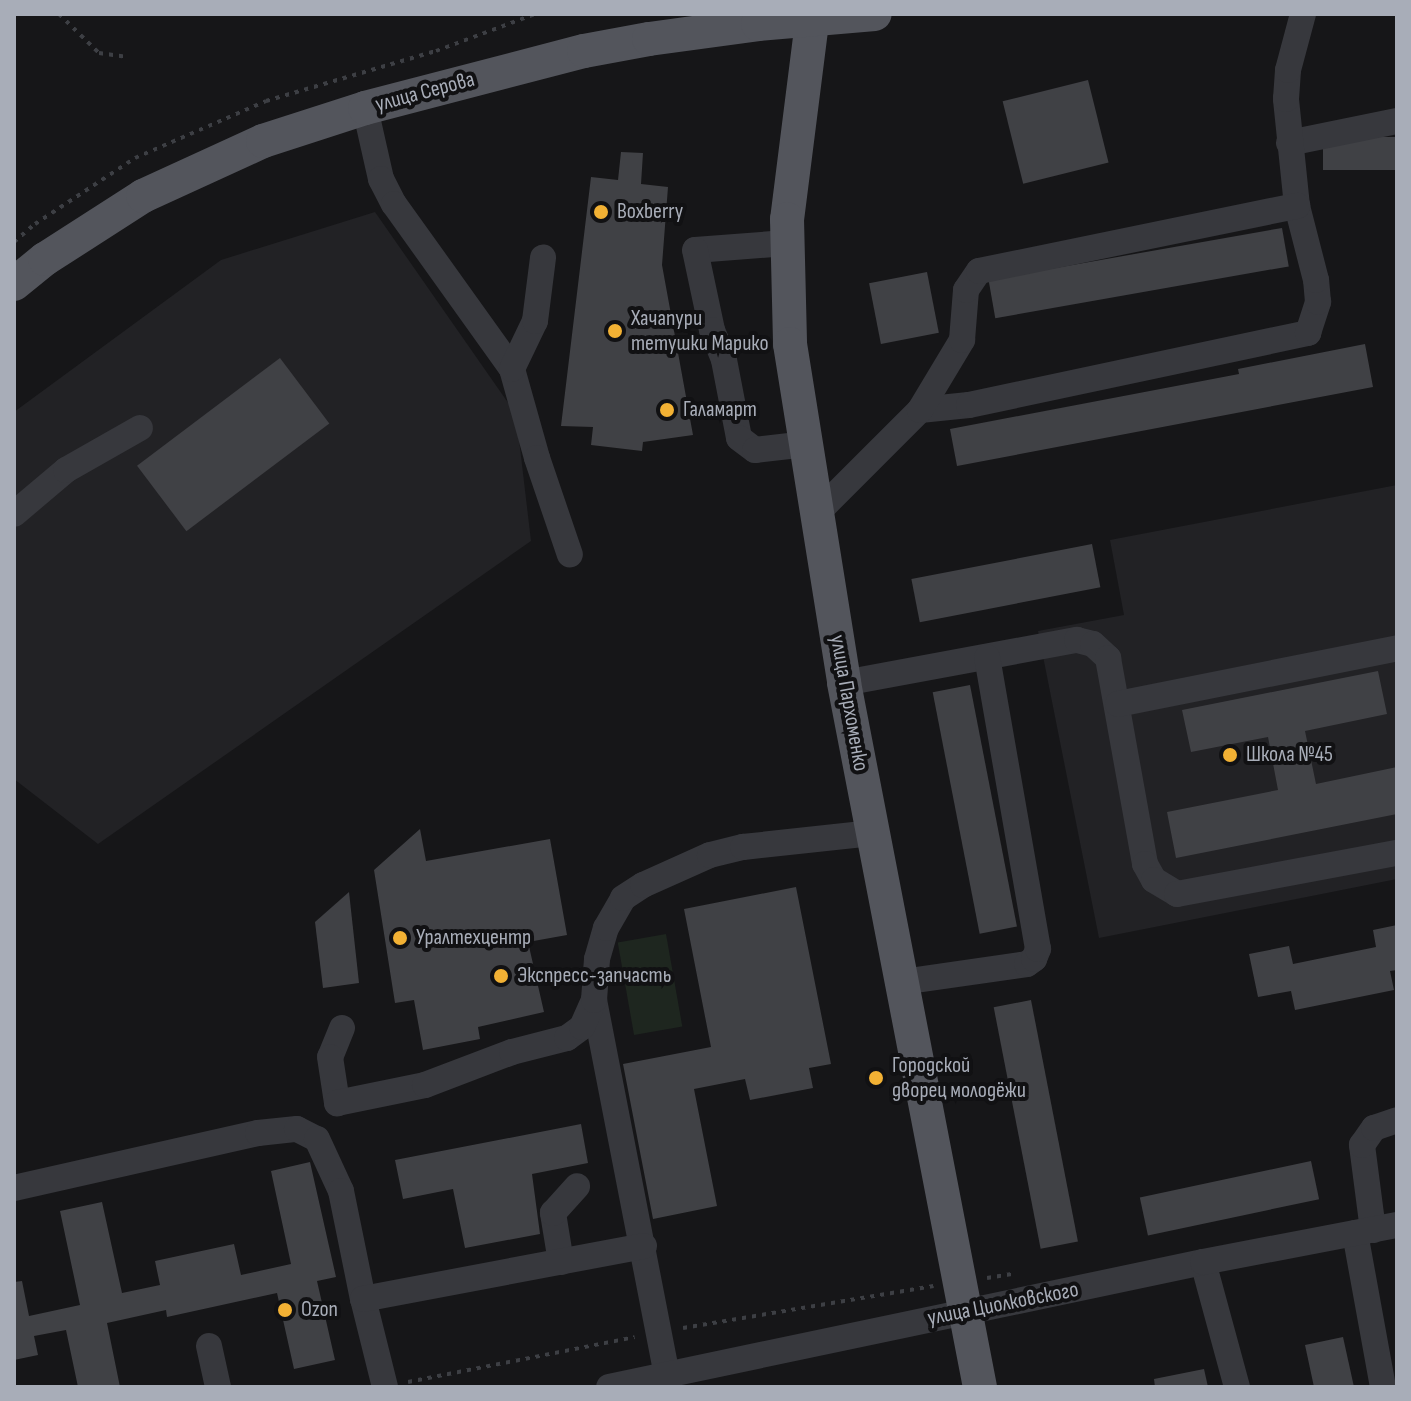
<!DOCTYPE html>
<meta charset="utf-8">
<style>
body{margin:0}
#map{position:relative;width:1411px;height:1401px;overflow:hidden;background:#161618;font-family:"Sofia Sans Condensed",sans-serif}
div>[style]{position:absolute}
[style*='--x']{left:calc(var(--x)*1px);top:calc(var(--y)*1px);width:calc(var(--w)*1px);rotate:calc(var(--a)*1deg)}
.built>*{inset:0;background:#222225}
.green>*{inset:0;background:#1e261f;transform-origin:0 0}
.building>*{inset:0;background:#404145;transform-origin:0 0}
.path>*{height:4px;margin-top:-2px;transform-origin:0;background:repeating-linear-gradient(90deg,#3d3f44 0 4px,transparent 0 10px)}
.minor>*{height:26px;margin:-13px;padding:0 13px;transform-origin:13px;border-radius:13px;background:#37383d}
.major>*{height:34px;margin:-17px;padding:0 17px;transform-origin:17px;border-radius:17px;background:#53555c}
.dots>*{width:22px;height:22px;translate:-50% -50%;box-sizing:border-box;border:4px solid #111113;border-radius:50%}
span{translate:-50% -50%;white-space:nowrap;text-align:center;line-height:1.15;-webkit-text-stroke:8px #111113;paint-order:stroke}
.street-label{font-size:22px;color:#a8adb8}
.poi-label{font-size:22px;color:#a8adb8}
.left{translate:0 -50%;text-align:left}
.frame{position:absolute;inset:0;border:16px solid #a8adb8;pointer-events:none}
</style>
<div id="map">
<div class="built">
<i style="clip-path:polygon(375px 212px,516px 414px,531px 541px,98px 844px,14px 779px,14px 412px,221px 260px)"></i>
<i style="clip-path:polygon(1397px 485px,1397px 879px,1099px 938px,1038px 631px,1124px 615px,1110px 540px)"></i>
</div>
<div class="green">
<i style="left:666px;top:934px;width:94px;height:49px;rotate:80deg"></i>
</div>
<div class="building">
<i style="left:1088px;top:80px;width:85px;height:88px;rotate:76deg"></i>
<i style="left:1397px;top:137px;width:33px;height:74px;rotate:90deg"></i>
<i style="clip-path:polygon(621px 152px,643px 153px,641px 184px,668px 187px,662px 265px,693px 435px,643px 442px,642px 451px,591px 445px,593px 427px,561px 426px,591px 177px,618px 180px)"></i>
<i style="left:1282px;top:228px;width:39px;height:298px;rotate:80deg"></i>
<i style="left:927px;top:272px;width:62px;height:59px;rotate:79deg"></i>
<i style="clip-path:polygon(1365px 344px,1373px 387px,957px 466px,950px 429px,1239px 374px,1238px 369px)"></i>
<i style="left:280px;top:358px;width:82px;height:179px;rotate:53deg"></i>
<i style="left:1092px;top:544px;width:44px;height:184px;rotate:79deg"></i>
<i style="clip-path:polygon(1378px 671px,1387px 714px,1305px 731px,1316px 784px,1397px 767px,1397px 814px,1176px 858px,1167px 812px,1278px 790px,1268px 737px,1191px 752px,1182px 710px)"></i>
<i style="left:970px;top:685px;width:246px;height:38px;rotate:79deg"></i>
<i style="clip-path:polygon(420px 829px,426px 861px,550px 839px,567px 935px,528px 942px,544px 1012px,478px 1027px,480px 1039px,423px 1050px,414px 1000px,395px 1003px,374px 870px)"></i>
<i style="clip-path:polygon(796px 887px,831px 1064px,809px 1068px,813px 1088px,750px 1100px,745px 1079px,694px 1089px,717px 1206px,653px 1219px,623px 1064px,711px 1047px,684px 909px)"></i>
<i style="clip-path:polygon(349px 892px,359px 983px,323px 988px,315px 922px)"></i>
<i style="clip-path:polygon(1397px 925px,1397px 970px,1390px 971px,1394px 990px,1295px 1010px,1291px 991px,1258px 997px,1249px 954px,1289px 946px,1293px 964px,1376px 947px,1373px 930px)"></i>
<i style="left:1031px;top:1000px;width:246px;height:38px;rotate:79deg"></i>
<i style="clip-path:polygon(581px 1124px,588px 1163px,532px 1174px,540px 1234px,465px 1248px,453px 1189px,403px 1199px,395px 1160px)"></i>
<i style="left:1311px;top:1161px;width:39px;height:175px;rotate:78deg"></i>
<i style="clip-path:polygon(310px 1162px,336px 1277px,317px 1281px,335px 1360px,294px 1369px,277px 1293px,167px 1317px,166px 1310px,107px 1323px,120px 1387px,78px 1387px,66px 1330px,34px 1336px,38px 1355px,14px 1360px,14px 1282px,22px 1281px,29px 1316px,80px 1305px,60px 1211px,102px 1202px,122px 1293px,160px 1285px,155px 1261px,234px 1244px,241px 1275px,291px 1264px,271px 1171px)"></i>
<i style="clip-path:polygon(1343px 1337px,1354px 1387px,1314px 1387px,1305px 1345px)"></i>
<i style="clip-path:polygon(1204px 1369px,1208px 1387px,1155px 1387px,1154px 1379px)"></i>
</div>
<div class="path">
<i style="--x:59;--y:14;--w:56;--a:44.3"></i>
<i style="--x:99;--y:53;--w:27;--a:8"></i>
<i style="--x:14;--y:242;--w:28;--a:-41"></i>
<i style="--x:35;--y:224;--w:120;--a:-33.4"></i>
<i style="--x:135;--y:158;--w:143;--a:-23.5"></i>
<i style="--x:266;--y:101;--w:177;--a:-16.4"></i>
<i style="--x:436;--y:51;--w:106;--a:-20.5"></i>
<i style="--x:987;--y:1278;--w:25;--a:-9"></i>
<i style="--x:683;--y:1328;--w:254;--a:-9.5"></i>
<i style="--x:408;--y:1382;--w:231;--a:-11.2"></i>
</div>
<div class="minor">
<i style="--x:365;--y:108;--w:73;--a:77.3"></i>
<i style="--x:381;--y:179;--w:28;--a:63"></i>
<i style="--x:394;--y:204;--w:203;--a:54.4"></i>
<i style="--x:512;--y:369;--w:92;--a:74.3"></i>
<i style="--x:537;--y:458;--w:102;--a:71.2"></i>
<i style="--x:1289;--y:143;--w:110;--a:-11.5"></i>
<i style="--x:786;--y:243;--w:91;--a:175.6"></i>
<i style="--x:695;--y:250;--w:82;--a:78"></i>
<i style="--x:712;--y:330;--w:32;--a:68"></i>
<i style="--x:724;--y:360;--w:79;--a:79.1"></i>
<i style="--x:739;--y:438;--w:20;--a:37"></i>
<i style="--x:755;--y:450;--w:52;--a:-6.6"></i>
<i style="--x:512;--y:369;--w:53;--a:-64.4"></i>
<i style="--x:535;--y:321;--w:64;--a:-82.8"></i>
<i style="--x:920;--y:410;--w:49;--a:-5.8"></i>
<i style="--x:969;--y:405;--w:347;--a:-12"></i>
<i style="--x:1308;--y:333;--w:33;--a:-72"></i>
<i style="--x:1318;--y:302;--w:22;--a:-95"></i>
<i style="--x:1316;--y:280;--w:76;--a:-104.4"></i>
<i style="--x:1297;--y:206;--w:108;--a:-95.9"></i>
<i style="--x:1286;--y:99;--w:29;--a:-86"></i>
<i style="--x:1288;--y:70;--w:58;--a:-75"></i>
<i style="--x:819;--y:511;--w:143;--a:-45"></i>
<i style="--x:920;--y:410;--w:82;--a:-59"></i>
<i style="--x:962;--y:340;--w:50;--a:-85.4"></i>
<i style="--x:966;--y:290;--w:23;--a:-56"></i>
<i style="--x:979;--y:271;--w:325;--a:-11.6"></i>
<i style="--x:14;--y:514;--w:68;--a:-40.2"></i>
<i style="--x:66;--y:470;--w:85;--a:-29.6"></i>
<i style="--x:844;--y:683;--w:237;--a:-10.5"></i>
<i style="--x:1077;--y:640;--w:16;--a:14"></i>
<i style="--x:1093;--y:644;--w:21;--a:43"></i>
<i style="--x:1108;--y:658;--w:209;--a:79.8"></i>
<i style="--x:1145;--y:864;--w:18;--a:61"></i>
<i style="--x:1154;--y:880;--w:27;--a:31"></i>
<i style="--x:1177;--y:894;--w:224;--a:-10.6"></i>
<i style="--x:1118;--y:704;--w:285;--a:-11.3"></i>
<i style="--x:902;--y:982;--w:126;--a:-8.2"></i>
<i style="--x:1027;--y:964;--w:9;--a:-36"></i>
<i style="--x:1034;--y:959;--w:11;--a:-68"></i>
<i style="--x:1038;--y:949;--w:296;--a:-99.9"></i>
<i style="--x:594;--y:1000;--w:382;--a:79"></i>
<i style="--x:342;--y:1028;--w:31;--a:112"></i>
<i style="--x:330;--y:1057;--w:47;--a:81.3"></i>
<i style="--x:337;--y:1103;--w:90;--a:-11.6"></i>
<i style="--x:425;--y:1085;--w:93;--a:-20.8"></i>
<i style="--x:512;--y:1052;--w:57;--a:-14.3"></i>
<i style="--x:567;--y:1038;--w:19;--a:-36"></i>
<i style="--x:582;--y:1027;--w:30;--a:-66"></i>
<i style="--x:594;--y:1000;--w:41;--a:-85.8"></i>
<i style="--x:597;--y:959;--w:32;--a:-74"></i>
<i style="--x:606;--y:928;--w:34;--a:-60"></i>
<i style="--x:623;--y:898;--w:24;--a:-33"></i>
<i style="--x:643;--y:885;--w:73;--a:-24.1"></i>
<i style="--x:710;--y:855;--w:34;--a:-14"></i>
<i style="--x:743;--y:847;--w:130;--a:-6.2"></i>
<i style="--x:14;--y:1188;--w:250;--a:-12.7"></i>
<i style="--x:258;--y:1133;--w:39;--a:-6"></i>
<i style="--x:297;--y:1129;--w:22;--a:27"></i>
<i style="--x:317;--y:1139;--w:57;--a:65.2"></i>
<i style="--x:341;--y:1191;--w:110;--a:78.5"></i>
<i style="--x:1373;--y:1230;--w:86;--a:-97.4"></i>
<i style="--x:1362;--y:1145;--w:21;--a:-55"></i>
<i style="--x:1374;--y:1128;--w:24;--a:-19"></i>
<i style="--x:1355;--y:1233;--w:157;--a:79.7"></i>
<i style="--x:561;--y:1262;--w:50;--a:-99.3"></i>
<i style="--x:553;--y:1213;--w:36;--a:-48"></i>
<i style="--x:1203;--y:1262;--w:130;--a:74.8"></i>
<i style="--x:209;--y:1346;--w:42;--a:77.6"></i>
<i style="--x:385;--y:1387;--w:91;--a:-104"></i>
<i style="--x:363;--y:1299;--w:286;--a:-10.7"></i>
<i style="--x:609;--y:1387;--w:607;--a:-11.88"></i>
<i style="--x:1203;--y:1262;--w:197;--a:-10.8"></i>
</div>
<div class="major">
<i style="--x:813;--y:14;--w:207;--a:97.2"></i>
<i style="--x:787;--y:219;--w:125;--a:88.6"></i>
<i style="--x:790;--y:344;--w:343;--a:80.9"></i>
<i style="--x:844;--y:683;--w:717;--a:79.07"></i>
<i style="--x:14;--y:284;--w:40;--a:-39"></i>
<i style="--x:45;--y:259;--w:117;--a:-32.7"></i>
<i style="--x:143;--y:196;--w:132;--a:-24.6"></i>
<i style="--x:263;--y:141;--w:107;--a:-17.9"></i>
<i style="--x:365;--y:108;--w:226;--a:-14.6"></i>
<i style="--x:584;--y:51;--w:66;--a:-10.5"></i>
<i style="--x:649;--y:39;--w:110;--a:-7.8"></i>
<i style="--x:758;--y:24;--w:117;--a:-4.9"></i>
</div>
<div class="dots">
<i style="left:601px;top:212px;background:#f2b134"></i>
<i style="left:615px;top:331px;background:#f2b134"></i>
<i style="left:667px;top:410px;background:#f2b134"></i>
<i style="left:1230px;top:755px;background:#f2b134"></i>
<i style="left:400px;top:938px;background:#f2b134"></i>
<i style="left:501px;top:976px;background:#f2b134"></i>
<i style="left:876px;top:1078px;background:#f2b134"></i>
<i style="left:285px;top:1310px;background:#f2b134"></i>
</div>
<div class="street-label">
<span style="left:425px;top:92px;rotate:-15deg">улица Серова</span>
<span style="left:849px;top:703px;rotate:80deg">улица Пархоменко</span>
<span style="left:1003px;top:1304px;rotate:-11deg">улица Циолковского</span>
</div>
<div class="poi-label">
<span class="left" style="left:617px;top:212px">Boxberry</span>
<span class="left" style="left:631px;top:331px">Хачапури<br>тетушки Марико</span>
<span class="left" style="left:683px;top:410px">Галамарт</span>
<span class="left" style="left:1246px;top:755px">Школа №45</span>
<span class="left" style="left:416px;top:938px">Уралтехцентр</span>
<span class="left" style="left:517px;top:976px">Экспресс-запчасть</span>
<span class="left" style="left:892px;top:1078px">Городской<br>дворец молодёжи</span>
<span class="left" style="left:301px;top:1310px">Ozon</span>
</div>
<div class="frame"></div>
</div>
